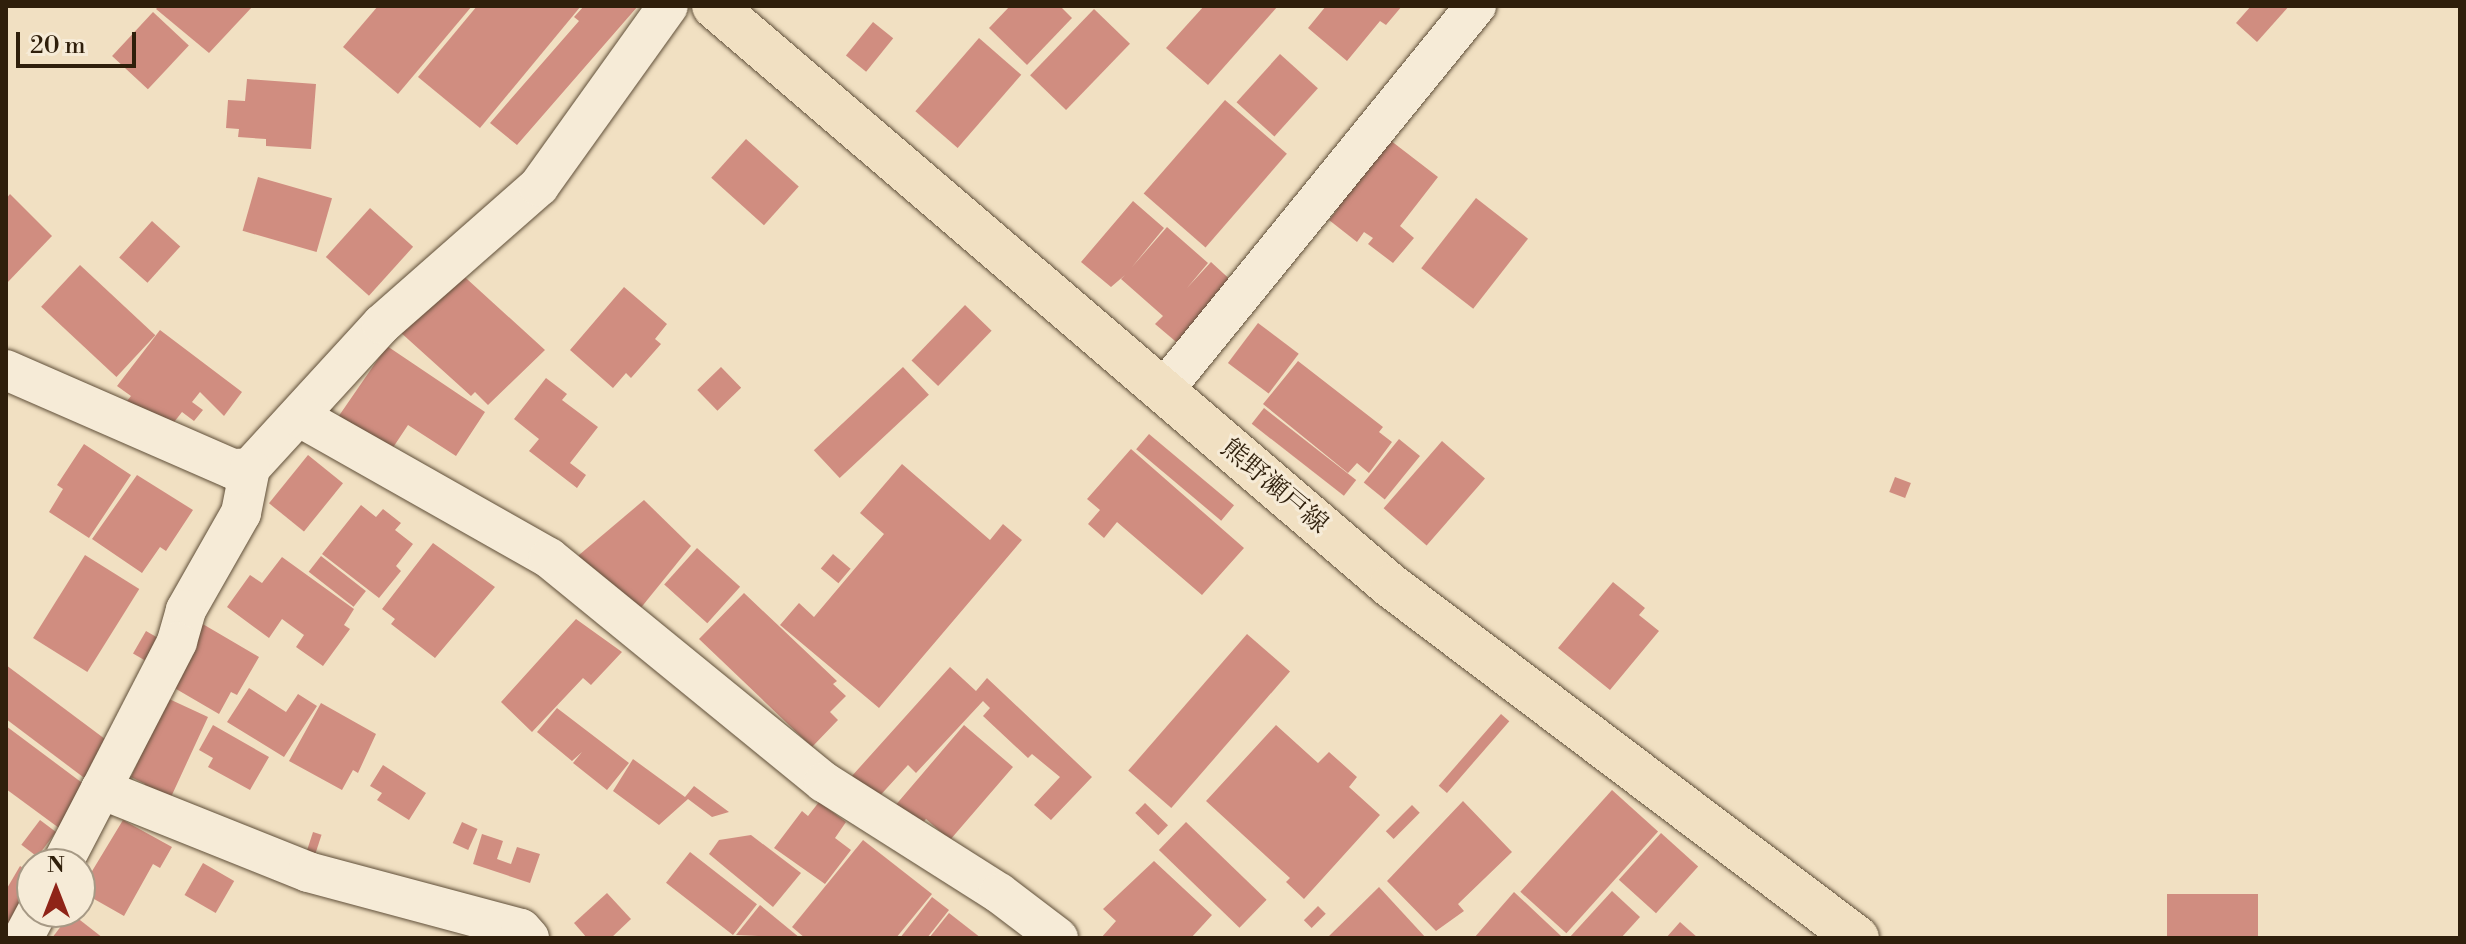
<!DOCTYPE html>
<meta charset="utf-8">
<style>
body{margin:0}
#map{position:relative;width:2466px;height:944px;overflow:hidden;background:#f1e0c2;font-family:"Libre Bodoni","Noto Serif JP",serif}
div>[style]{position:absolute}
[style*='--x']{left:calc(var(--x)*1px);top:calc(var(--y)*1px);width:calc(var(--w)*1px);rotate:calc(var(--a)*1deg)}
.building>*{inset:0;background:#d08d80;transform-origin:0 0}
.roads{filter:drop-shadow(0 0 2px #604f39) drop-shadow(0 0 2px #604f39)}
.minor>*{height:40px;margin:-20px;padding:0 20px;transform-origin:20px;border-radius:20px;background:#f6ebd7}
.major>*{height:44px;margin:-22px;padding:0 22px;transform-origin:22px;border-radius:22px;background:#f1e0c2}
span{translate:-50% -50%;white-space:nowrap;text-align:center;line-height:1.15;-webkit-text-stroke:6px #f6ebd7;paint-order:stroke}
.street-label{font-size:26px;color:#2f1f0b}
.frame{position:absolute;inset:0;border:8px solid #2f1f0b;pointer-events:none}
.north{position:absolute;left:16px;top:848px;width:80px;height:80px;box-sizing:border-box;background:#f6ebd7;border:2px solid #a69985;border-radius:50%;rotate:0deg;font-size:22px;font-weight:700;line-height:32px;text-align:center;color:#2f1f0b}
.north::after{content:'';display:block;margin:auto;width:28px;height:36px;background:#8f2418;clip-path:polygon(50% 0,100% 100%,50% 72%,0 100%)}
.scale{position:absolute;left:16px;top:32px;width:120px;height:36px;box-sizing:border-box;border:4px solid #2f1f0b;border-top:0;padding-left:10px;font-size:24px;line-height:28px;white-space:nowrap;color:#2f1f0b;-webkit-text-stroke:6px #f6ebd7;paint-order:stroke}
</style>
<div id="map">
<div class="building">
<i style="clip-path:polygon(159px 6px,253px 6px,209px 53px,156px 9px)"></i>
<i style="clip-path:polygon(378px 6px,472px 6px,398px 94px,343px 47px)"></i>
<i style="clip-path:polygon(477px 6px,581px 6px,480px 128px,418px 77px)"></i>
<i style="clip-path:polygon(584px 6px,638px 6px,517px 145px,490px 123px,579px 21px,574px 17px)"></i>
<i style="clip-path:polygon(1010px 6px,1060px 6px,1072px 18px,1027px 65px,989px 28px)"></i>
<i style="clip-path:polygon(1204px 6px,1278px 6px,1208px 85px,1166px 48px)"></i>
<i style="clip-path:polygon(1326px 6px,1402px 6px,1386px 25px,1380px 21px,1347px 61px,1308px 28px)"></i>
<i style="clip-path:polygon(2251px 6px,2289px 6px,2257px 42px,2236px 23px)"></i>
<i style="left:1094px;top:9px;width:50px;height:92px;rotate:44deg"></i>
<i style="left:153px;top:12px;width:49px;height:60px;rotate:43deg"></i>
<i style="left:873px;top:22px;width:26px;height:43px;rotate:39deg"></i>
<i style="left:979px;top:38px;width:56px;height:97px;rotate:41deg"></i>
<i style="left:1280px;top:54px;width:51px;height:65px;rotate:42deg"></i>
<i style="clip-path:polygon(247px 79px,316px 84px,311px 149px,266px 146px,266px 139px,238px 137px,239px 129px,226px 128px,228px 100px,245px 101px)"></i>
<i style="left:1225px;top:100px;width:82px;height:124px;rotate:41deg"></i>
<i style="clip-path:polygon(1386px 137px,1438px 177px,1400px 226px,1414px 238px,1393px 263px,1368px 244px,1373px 238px,1364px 232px,1357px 242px,1329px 220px,1337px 210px,1331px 206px)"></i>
<i style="left:746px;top:139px;width:71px;height:52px;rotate:42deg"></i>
<i style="left:258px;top:177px;width:77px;height:56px;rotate:16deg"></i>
<i style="clip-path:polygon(10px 194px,52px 236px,6px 284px,6px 199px)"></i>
<i style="left:1476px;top:198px;width:66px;height:89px;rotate:38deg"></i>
<i style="clip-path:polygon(1133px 201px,1164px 228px,1132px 267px,1167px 227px,1208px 263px,1187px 288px,1211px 262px,1236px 285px,1181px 346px,1155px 324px,1163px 316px,1121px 279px,1125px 275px,1111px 287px,1081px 262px)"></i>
<i style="left:370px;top:208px;width:58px;height:66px;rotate:42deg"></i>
<i style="left:152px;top:221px;width:38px;height:49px;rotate:42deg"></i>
<i style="left:80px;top:265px;width:103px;height:57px;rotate:43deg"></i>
<i style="clip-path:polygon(456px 269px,545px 350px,488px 405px,475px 392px,471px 396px,399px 331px)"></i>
<i style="clip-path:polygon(624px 287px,667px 324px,655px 339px,661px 344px,631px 378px,626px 373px,613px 388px,570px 350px)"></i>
<i style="left:965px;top:305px;width:37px;height:77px;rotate:44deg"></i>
<i style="left:1258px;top:323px;width:51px;height:50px;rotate:37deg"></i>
<i style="clip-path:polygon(160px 330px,242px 392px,224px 416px,200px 392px,192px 402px,203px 410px,194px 421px,182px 412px,163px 436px,123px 406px,131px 396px,117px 386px)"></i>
<i style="clip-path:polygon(387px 346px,485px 412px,456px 456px,408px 425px,386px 458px,334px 423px)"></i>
<i style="clip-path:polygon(1298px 361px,1383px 427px,1379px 432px,1392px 442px,1369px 473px,1357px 463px,1348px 473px,1263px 404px)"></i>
<i style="left:721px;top:367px;width:29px;height:33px;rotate:46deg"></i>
<i style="left:903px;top:367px;width:38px;height:122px;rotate:47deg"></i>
<i style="clip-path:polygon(546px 378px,567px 394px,562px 400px,598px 427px,570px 463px,586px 475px,577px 488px,529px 451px,539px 439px,514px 419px)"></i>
<i style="left:1264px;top:408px;width:117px;height:20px;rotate:38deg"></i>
<i style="left:1149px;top:434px;width:111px;height:20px;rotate:40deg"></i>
<i style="left:1399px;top:439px;width:27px;height:56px;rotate:39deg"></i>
<i style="left:1442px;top:441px;width:57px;height:89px;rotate:41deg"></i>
<i style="clip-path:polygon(84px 444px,131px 475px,89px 538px,49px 512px,63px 489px,57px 485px)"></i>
<i style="clip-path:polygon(1131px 449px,1244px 548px,1202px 595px,1117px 522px,1104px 538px,1088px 524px,1100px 510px,1087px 499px)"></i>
<i style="left:308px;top:455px;width:45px;height:62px;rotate:39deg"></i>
<i style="clip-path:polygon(902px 464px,990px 540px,1003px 524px,1022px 540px,879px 708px,780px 625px,799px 603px,814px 617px,884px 534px,860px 513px)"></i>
<i style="clip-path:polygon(137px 475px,193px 510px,166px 551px,160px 547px,142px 573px,92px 539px)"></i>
<i style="left:1895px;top:477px;width:17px;height:16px;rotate:21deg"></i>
<i style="clip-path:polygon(644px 500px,691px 546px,631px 620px,570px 570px,579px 555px)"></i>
<i style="clip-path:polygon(361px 505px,376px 517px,383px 509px,401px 523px,395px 530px,413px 544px,396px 566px,401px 571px,379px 598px,322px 554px)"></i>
<i style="clip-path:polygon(433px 543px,495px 587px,435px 658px,391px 624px,395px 619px,382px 609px)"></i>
<i style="left:697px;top:548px;width:58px;height:49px;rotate:42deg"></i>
<i style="left:833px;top:554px;width:23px;height:19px;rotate:40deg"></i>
<i style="left:85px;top:555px;width:64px;height:98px;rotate:32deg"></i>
<i style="left:321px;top:556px;width:57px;height:20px;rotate:38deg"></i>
<i style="clip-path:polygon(282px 557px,354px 609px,344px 625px,350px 629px,323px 666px,296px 647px,304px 635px,282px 619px,269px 638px,227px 607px,250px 575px,262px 583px)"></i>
<i style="clip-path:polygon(1613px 582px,1645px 608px,1639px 615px,1659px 631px,1610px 690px,1558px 648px)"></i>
<i style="clip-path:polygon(744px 593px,837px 681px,833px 684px,846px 696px,830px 712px,838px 720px,812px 747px,699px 639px)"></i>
<i style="clip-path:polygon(576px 619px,622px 652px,591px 685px,583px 678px,532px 732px,501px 702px)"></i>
<i style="clip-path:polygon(201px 623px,259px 657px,237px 695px,231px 692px,219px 714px,171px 686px)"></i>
<i style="left:146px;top:631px;width:14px;height:26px;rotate:30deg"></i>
<i style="left:1247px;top:634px;width:57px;height:181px;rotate:41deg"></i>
<i style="clip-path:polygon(6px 665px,113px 745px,87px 780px,6px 719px)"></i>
<i style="clip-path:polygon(950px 667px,976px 691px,987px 678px,1092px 777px,1051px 820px,1034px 805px,1060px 777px,1032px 754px,1028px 758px,983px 716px,990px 708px,983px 701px,916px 773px,908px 765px,876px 800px,851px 777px)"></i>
<i style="clip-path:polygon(249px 688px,286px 712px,298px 694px,317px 706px,284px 757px,227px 722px)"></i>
<i style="clip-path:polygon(167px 698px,208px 717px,171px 797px,143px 789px,145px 784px,131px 777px)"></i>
<i style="clip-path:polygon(321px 703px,376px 734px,358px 773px,353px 770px,342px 790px,289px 761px)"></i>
<i style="clip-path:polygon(557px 708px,629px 763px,607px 790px,573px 763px,582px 752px,572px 761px,537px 732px)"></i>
<i style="left:1501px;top:714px;width:11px;height:95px;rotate:41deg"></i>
<i style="clip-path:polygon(213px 725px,269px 757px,250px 790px,208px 767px,213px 758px,199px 750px)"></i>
<i style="clip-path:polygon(964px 725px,1013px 767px,950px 840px,926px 819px,918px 828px,894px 807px)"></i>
<i style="clip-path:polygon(1276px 725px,1318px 763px,1329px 752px,1357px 777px,1349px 787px,1380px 815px,1304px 899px,1286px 882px,1290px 878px,1206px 801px)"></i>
<i style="clip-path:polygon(6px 726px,89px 788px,59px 828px,6px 789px)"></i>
<i style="clip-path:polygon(633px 759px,685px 797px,694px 786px,729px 812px,712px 817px,688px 799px,659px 825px,613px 791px)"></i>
<i style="clip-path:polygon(383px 765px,426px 793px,409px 820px,377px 800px,382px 793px,370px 786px)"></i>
<i style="left:1612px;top:790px;width:62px;height:137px;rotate:42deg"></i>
<i style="clip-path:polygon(1463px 801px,1512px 852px,1458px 904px,1464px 911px,1436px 931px,1387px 881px)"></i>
<i style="clip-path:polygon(819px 802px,846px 822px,835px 838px,851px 850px,825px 884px,774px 848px,802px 811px,808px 816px)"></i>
<i style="left:1145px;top:803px;width:32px;height:14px;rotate:44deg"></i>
<i style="left:1412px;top:805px;width:11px;height:37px;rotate:45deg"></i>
<i style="left:40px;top:820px;width:20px;height:31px;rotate:37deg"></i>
<i style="clip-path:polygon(123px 820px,172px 847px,160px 868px,153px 864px,124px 916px,80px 891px)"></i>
<i style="left:462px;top:822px;width:17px;height:23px;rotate:24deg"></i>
<i style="left:1186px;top:822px;width:112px;height:39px;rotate:44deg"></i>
<i style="left:313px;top:832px;width:9px;height:26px;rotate:18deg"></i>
<i style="left:1661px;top:833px;width:50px;height:63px;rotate:42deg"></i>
<i style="clip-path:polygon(482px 834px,503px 841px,497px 859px,511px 864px,517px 847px,540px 854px,530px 883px,473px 864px)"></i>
<i style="clip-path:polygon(751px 835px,801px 873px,773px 907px,709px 854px,719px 840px)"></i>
<i style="clip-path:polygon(863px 840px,932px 894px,896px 938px,805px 938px,792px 927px)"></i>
<i style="left:690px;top:852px;width:85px;height:39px;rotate:38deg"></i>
<i style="clip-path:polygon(1154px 861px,1212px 915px,1191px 938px,1101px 938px,1116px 921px,1103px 909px)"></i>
<i style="left:203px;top:863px;width:36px;height:37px;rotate:30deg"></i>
<i style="clip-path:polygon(20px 866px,32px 873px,32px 898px,6px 930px,6px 890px)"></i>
<i style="clip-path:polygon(1379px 887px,1426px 938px,1327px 938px)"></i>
<i style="clip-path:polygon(1612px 891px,1640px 917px,1621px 938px,1569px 938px)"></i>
<i style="clip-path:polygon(1514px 892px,1561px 936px,1559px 938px,1474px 938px)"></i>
<i style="clip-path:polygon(607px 893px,631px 919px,611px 938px,587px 938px,574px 923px)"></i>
<i style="left:2258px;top:894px;width:44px;height:91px;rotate:90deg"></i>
<i style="clip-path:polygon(932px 897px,949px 910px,927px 938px,900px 938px)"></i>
<i style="clip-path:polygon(760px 905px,800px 938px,736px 935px)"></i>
<i style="left:1318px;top:906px;width:11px;height:20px;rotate:45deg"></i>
<i style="clip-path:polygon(71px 913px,103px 938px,52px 938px)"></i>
<i style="clip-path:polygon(949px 913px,981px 938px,929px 938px)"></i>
<i style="clip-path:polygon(1680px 922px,1698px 938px,1666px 938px)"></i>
</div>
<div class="roads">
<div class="minor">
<i style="--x:6;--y:370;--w:248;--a:23.6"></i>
<i style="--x:233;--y:469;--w:17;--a:-3"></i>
<i style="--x:250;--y:468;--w:195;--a:-47.5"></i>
<i style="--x:382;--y:324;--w:209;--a:-41.3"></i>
<i style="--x:539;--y:186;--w:221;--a:-54.4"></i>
<i style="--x:1162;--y:392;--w:498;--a:-50.9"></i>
<i style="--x:300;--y:417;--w:286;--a:29.5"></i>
<i style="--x:549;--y:558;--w:355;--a:39.2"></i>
<i style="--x:824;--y:782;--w:207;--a:32.4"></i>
<i style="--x:999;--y:893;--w:74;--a:37.3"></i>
<i style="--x:250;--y:468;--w:46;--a:101.3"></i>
<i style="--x:241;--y:513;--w:112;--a:119.6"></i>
<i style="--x:186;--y:610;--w:33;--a:106"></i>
<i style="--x:177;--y:642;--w:165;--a:117.3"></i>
<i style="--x:101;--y:789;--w:223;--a:21.8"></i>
<i style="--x:308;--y:872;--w:220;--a:15"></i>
<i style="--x:521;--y:929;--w:12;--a:48"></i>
<i style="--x:62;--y:864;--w:85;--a:-62.5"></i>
<i style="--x:23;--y:938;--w:30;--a:-62"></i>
</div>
<div class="major">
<i style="--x:714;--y:6;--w:891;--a:40.59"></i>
<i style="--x:1391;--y:586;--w:584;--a:37.07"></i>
</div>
</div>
<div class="street-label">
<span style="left:1274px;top:487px;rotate:40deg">熊野瀬戸線</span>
</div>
<div class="frame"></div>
<div class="north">N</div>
<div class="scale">20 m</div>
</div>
